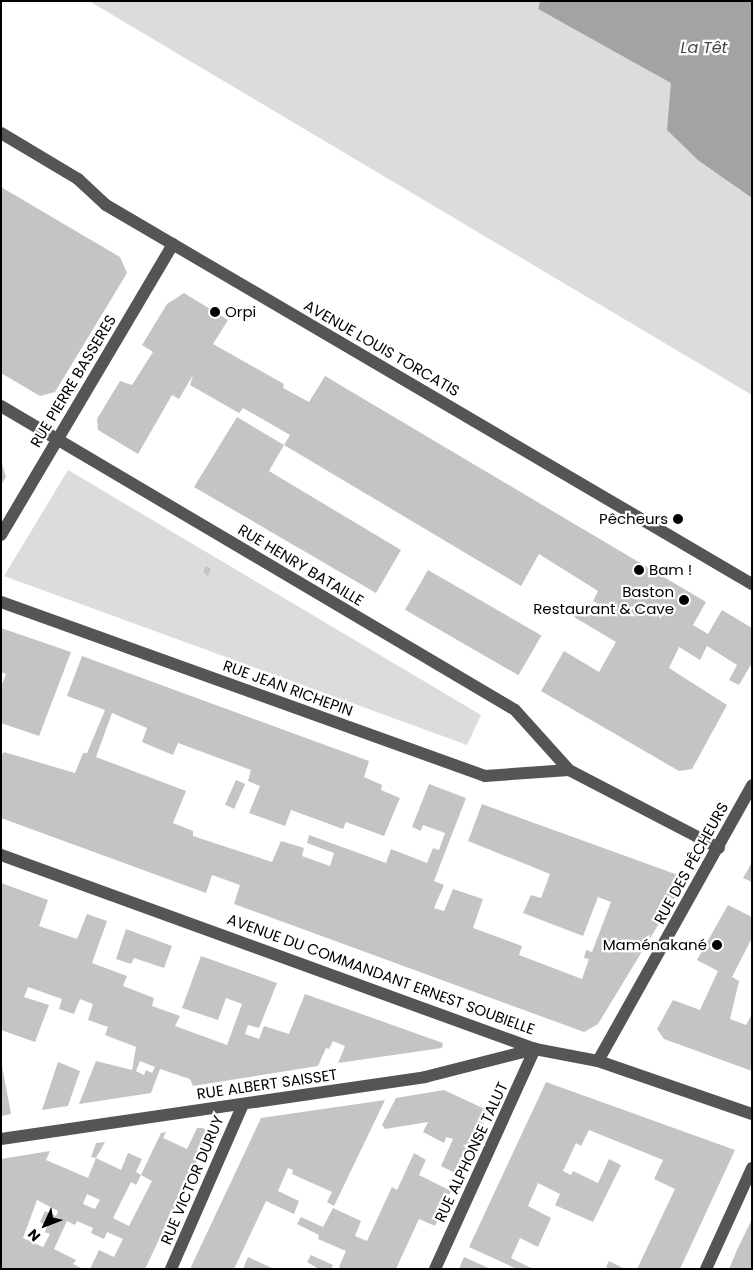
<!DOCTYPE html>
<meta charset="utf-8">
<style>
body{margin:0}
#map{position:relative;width:753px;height:1270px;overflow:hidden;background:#fff;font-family:Poppins,sans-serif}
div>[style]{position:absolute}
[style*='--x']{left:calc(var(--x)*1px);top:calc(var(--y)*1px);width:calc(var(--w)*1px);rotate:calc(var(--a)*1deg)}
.green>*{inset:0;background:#dcdcdc}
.water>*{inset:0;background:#a3a3a3}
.building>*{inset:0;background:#c4c4c4;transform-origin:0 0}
.minor>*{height:12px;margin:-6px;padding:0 6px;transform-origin:6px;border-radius:6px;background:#555}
.dots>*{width:14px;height:14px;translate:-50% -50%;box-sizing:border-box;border:2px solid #fff;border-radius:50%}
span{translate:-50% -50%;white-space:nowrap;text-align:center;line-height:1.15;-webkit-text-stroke:4.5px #fff;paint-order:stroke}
.poi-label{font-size:15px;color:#000}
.left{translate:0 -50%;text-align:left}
.right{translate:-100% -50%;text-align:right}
.street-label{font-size:15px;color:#000}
.water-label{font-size:16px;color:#444;font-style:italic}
.frame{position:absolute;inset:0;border:2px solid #000;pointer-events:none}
.north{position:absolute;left:20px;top:1200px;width:50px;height:50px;-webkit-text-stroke:4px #fff;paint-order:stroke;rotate:227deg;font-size:14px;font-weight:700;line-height:20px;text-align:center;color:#000}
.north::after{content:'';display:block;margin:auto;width:18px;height:22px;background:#000;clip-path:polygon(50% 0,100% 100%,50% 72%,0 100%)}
</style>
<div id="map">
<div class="green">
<i style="clip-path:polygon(89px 1px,540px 1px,538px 9px,672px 83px,699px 161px,752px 198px,752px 395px)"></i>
<i style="clip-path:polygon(68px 470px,481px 715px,467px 745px,4px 576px)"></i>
</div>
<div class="water">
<i style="clip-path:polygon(540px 1px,752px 1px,752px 198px,699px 161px,667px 130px,671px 83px,538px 9px)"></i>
</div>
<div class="building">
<i style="clip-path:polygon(1px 187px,120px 257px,127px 273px,55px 392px,40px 396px,1px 373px)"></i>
<i style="clip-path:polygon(184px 293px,228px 320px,213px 344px,284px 384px,283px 388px,309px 402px,325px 376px,706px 602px,693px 625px,708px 634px,722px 610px,752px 628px,752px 663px,739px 685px,729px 680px,737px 665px,707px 646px,700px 660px,679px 647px,669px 668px,727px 705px,692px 769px,679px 771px,541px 691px,564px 651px,599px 672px,616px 642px,574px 617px,579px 609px,591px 615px,597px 603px,593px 601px,598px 591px,539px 554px,521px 586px,284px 445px,290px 435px,243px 408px,239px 413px,190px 385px,193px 375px,179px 399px,172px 395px,138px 454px,98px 430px,97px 419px,120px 381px,132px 385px,153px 352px,142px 345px,167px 304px)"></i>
<i style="clip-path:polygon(237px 417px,284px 445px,269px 471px,401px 550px,376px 593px,194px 487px)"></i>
<i style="clip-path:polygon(1px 461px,6px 477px,1px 485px)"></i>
<i style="clip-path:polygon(206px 566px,211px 569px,208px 576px,203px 572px)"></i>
<i style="left:428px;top:570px;width:131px;height:46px;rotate:30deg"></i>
<i style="clip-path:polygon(1px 628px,71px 652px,39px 736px,1px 723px,1px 687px,6px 674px,1px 672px)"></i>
<i style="clip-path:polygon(82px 656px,369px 761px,364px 777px,382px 785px,381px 790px,400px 798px,384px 836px,346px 822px,343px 829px,291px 810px,285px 826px,249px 813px,260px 786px,248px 781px,251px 770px,178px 743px,173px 755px,142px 742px,147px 728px,112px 713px,96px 757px,186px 791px,173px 823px,193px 831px,193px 836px,272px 862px,281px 841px,304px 848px,302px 856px,330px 866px,334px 853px,307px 843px,309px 835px,386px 863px,391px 849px,427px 863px,433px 848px,439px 850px,445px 833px,423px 825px,421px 831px,412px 827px,429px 784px,466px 798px,434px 881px,444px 885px,434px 908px,444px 911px,453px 889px,483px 899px,473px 928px,522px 946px,519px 955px,582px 979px,589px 959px,584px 958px,586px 950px,592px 952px,611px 902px,598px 897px,583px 936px,523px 913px,531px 895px,541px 898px,550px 874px,468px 841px,482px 804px,678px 875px,683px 884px,598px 1024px,584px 1032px,234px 904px,240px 885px,212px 875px,206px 893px,1px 818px,1px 756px,4px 752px,75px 773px,83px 753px,87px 753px,105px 710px,67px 696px)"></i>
<i style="left:236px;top:780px;width:10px;height:27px;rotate:24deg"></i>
<i style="clip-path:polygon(752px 862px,752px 882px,743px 878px)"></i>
<i style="clip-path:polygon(evenodd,1px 883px,48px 900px,39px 926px,77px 939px,87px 914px,107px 921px,92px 963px,127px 976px,123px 986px,154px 998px,152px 1006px,180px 1016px,175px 1026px,227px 1045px,242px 1004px,226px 998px,218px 1020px,182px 1008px,201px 956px,277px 983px,259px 1028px,248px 1025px,245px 1034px,259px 1039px,264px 1026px,289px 1034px,305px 994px,443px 1043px,442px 1048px,338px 1063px,345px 1046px,333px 1041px,329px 1049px,326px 1048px,318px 1066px,193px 1086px,190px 1079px,160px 1069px,151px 1093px,79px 1104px,96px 1061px,132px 1070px,136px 1047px,105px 1035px,108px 1027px,88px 1020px,93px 1004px,80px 999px,74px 1014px,59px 1009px,62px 999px,28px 987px,24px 997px,49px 1005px,35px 1042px,1px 1030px,1px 883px,140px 1061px,155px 1067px,152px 1073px,146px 1070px,144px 1075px,136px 1071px,140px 1061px)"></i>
<i style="clip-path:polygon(728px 905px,752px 917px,752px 938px,732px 977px,739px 981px,730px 1019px,746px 1025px,752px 1014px,752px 1071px,664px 1039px,657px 1029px,673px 1000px,700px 1010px,718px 971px,697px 960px)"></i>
<i style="clip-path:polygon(126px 929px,172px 946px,164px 968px,134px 958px,131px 964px,116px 959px)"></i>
<i style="clip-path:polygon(1px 1061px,11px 1114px,1px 1116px)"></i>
<i style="clip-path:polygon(58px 1062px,80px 1071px,68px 1106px,42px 1110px)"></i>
<i style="clip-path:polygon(546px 1082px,735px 1150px,680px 1269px,637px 1269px,675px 1189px,654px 1179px,663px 1160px,589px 1130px,581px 1146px,576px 1143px,563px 1171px,571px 1175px,573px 1171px,598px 1183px,609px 1159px,621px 1165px,593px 1222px,555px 1205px,560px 1194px,538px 1183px,528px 1206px,551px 1218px,538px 1247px,520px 1238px,511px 1258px,533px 1269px,517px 1269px,469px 1247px)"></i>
<i style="clip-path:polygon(444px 1090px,489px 1111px,459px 1175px,441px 1166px,453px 1139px,446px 1137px,444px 1143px,423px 1132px,428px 1122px,385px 1129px,382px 1125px,396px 1098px)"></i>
<i style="clip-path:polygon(385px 1100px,334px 1206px,327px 1202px,332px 1192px,292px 1174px,293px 1170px,288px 1168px,278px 1191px,299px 1201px,294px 1214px,266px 1201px,234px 1269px,190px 1269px,261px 1118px)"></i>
<i style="clip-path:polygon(evenodd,197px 1128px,203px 1128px,210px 1133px,145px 1269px,90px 1269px,99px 1250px,114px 1257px,123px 1239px,107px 1232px,104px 1239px,91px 1233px,93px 1228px,77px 1221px,75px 1225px,67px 1221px,54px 1249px,76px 1260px,73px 1264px,83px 1269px,1px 1269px,1px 1159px,50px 1151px,46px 1160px,88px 1178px,96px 1158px,121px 1170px,128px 1153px,142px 1159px,136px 1172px,141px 1175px,161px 1133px,166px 1132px,163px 1138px,187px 1149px,197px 1128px,141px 1175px,152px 1181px,129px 1226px,113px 1218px,131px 1182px,136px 1185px,141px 1175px,197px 1128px,87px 1194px,100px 1200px,95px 1209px,83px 1204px,87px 1194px,197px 1128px,37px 1200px,58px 1211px,56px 1216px,45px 1211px,40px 1222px,47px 1226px,45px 1232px,50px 1234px,43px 1247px,23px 1238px,37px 1200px)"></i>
<i style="clip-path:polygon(105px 1142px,96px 1158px,91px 1157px,96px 1143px)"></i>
<i style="clip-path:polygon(414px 1153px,426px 1160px,419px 1175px,451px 1191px,435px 1226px,419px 1219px,396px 1269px,343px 1269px,339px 1267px,346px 1251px,318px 1239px,319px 1235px,297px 1224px,301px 1217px,323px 1227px,333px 1208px,361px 1221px,355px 1236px,367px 1241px,392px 1187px,397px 1190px)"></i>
<i style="clip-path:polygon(752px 1219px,752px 1269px,729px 1269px,737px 1250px)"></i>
<i style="clip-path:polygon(311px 1255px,333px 1265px,331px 1269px,319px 1269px,307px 1262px)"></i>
<i style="clip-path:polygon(248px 1257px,274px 1269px,243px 1269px)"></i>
<i style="clip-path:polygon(464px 1257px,491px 1269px,459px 1269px)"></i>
<i style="clip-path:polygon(609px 1261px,625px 1269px,609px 1269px,606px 1267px)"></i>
</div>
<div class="minor">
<i style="--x:1;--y:133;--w:90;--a:30.9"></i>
<i style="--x:78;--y:179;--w:38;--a:43"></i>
<i style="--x:106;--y:205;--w:749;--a:30.4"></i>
<i style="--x:1;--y:406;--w:597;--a:30.6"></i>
<i style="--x:515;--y:710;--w:81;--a:48"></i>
<i style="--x:569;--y:770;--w:169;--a:27.5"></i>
<i style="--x:1;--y:535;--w:338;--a:-59.4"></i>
<i style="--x:1;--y:602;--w:514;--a:19.77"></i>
<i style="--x:485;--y:776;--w:84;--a:-4.1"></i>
<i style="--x:1;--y:855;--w:568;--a:19.97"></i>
<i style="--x:535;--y:1049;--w:64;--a:10.8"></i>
<i style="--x:598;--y:1061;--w:163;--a:19"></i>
<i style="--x:598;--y:1061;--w:316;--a:-60.8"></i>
<i style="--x:1;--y:1139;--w:429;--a:-8.3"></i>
<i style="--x:425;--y:1077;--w:114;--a:-14.3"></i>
<i style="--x:171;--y:1269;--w:180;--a:-66.4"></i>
<i style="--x:435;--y:1269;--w:242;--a:-65.6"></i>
<i style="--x:706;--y:1269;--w:111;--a:-65.5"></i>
</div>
<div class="dots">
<i style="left:215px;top:312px;background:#000"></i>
<i style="left:678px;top:519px;background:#000"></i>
<i style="left:639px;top:570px;background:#000"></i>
<i style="left:684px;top:600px;background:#000"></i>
<i style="left:717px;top:945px;background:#000"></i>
</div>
<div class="poi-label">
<span class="left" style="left:225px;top:312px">Orpi</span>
<span class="right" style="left:668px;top:519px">Pêcheurs</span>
<span class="left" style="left:649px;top:570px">Bam !</span>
<span class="right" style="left:674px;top:600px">Baston<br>Restaurant &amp; Cave</span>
<span class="right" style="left:707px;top:945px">Maménakané</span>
</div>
<div class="street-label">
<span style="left:382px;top:348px;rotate:30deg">AVENUE LOUIS TORCATIS</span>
<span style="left:73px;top:381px;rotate:-59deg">RUE PIERRE BASSERES</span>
<span style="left:301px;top:565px;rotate:31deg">RUE HENRY BATAILLE</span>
<span style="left:288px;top:688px;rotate:20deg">RUE JEAN RICHEPIN</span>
<span style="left:691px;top:863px;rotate:-61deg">RUE DES PÊCHEURS</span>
<span style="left:381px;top:974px;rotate:20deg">AVENUE DU COMMANDANT ERNEST SOUBIELLE</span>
<span style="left:267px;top:1084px;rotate:-8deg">RUE ALBERT SAISSET</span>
<span style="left:471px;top:1152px;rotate:-65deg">RUE ALPHONSE TALUT</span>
<span style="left:192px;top:1180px;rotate:-67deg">RUE VICTOR DURUY</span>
</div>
<div class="water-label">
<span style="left:704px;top:48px">La Têt</span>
</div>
<div class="frame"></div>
<div class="north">N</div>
</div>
